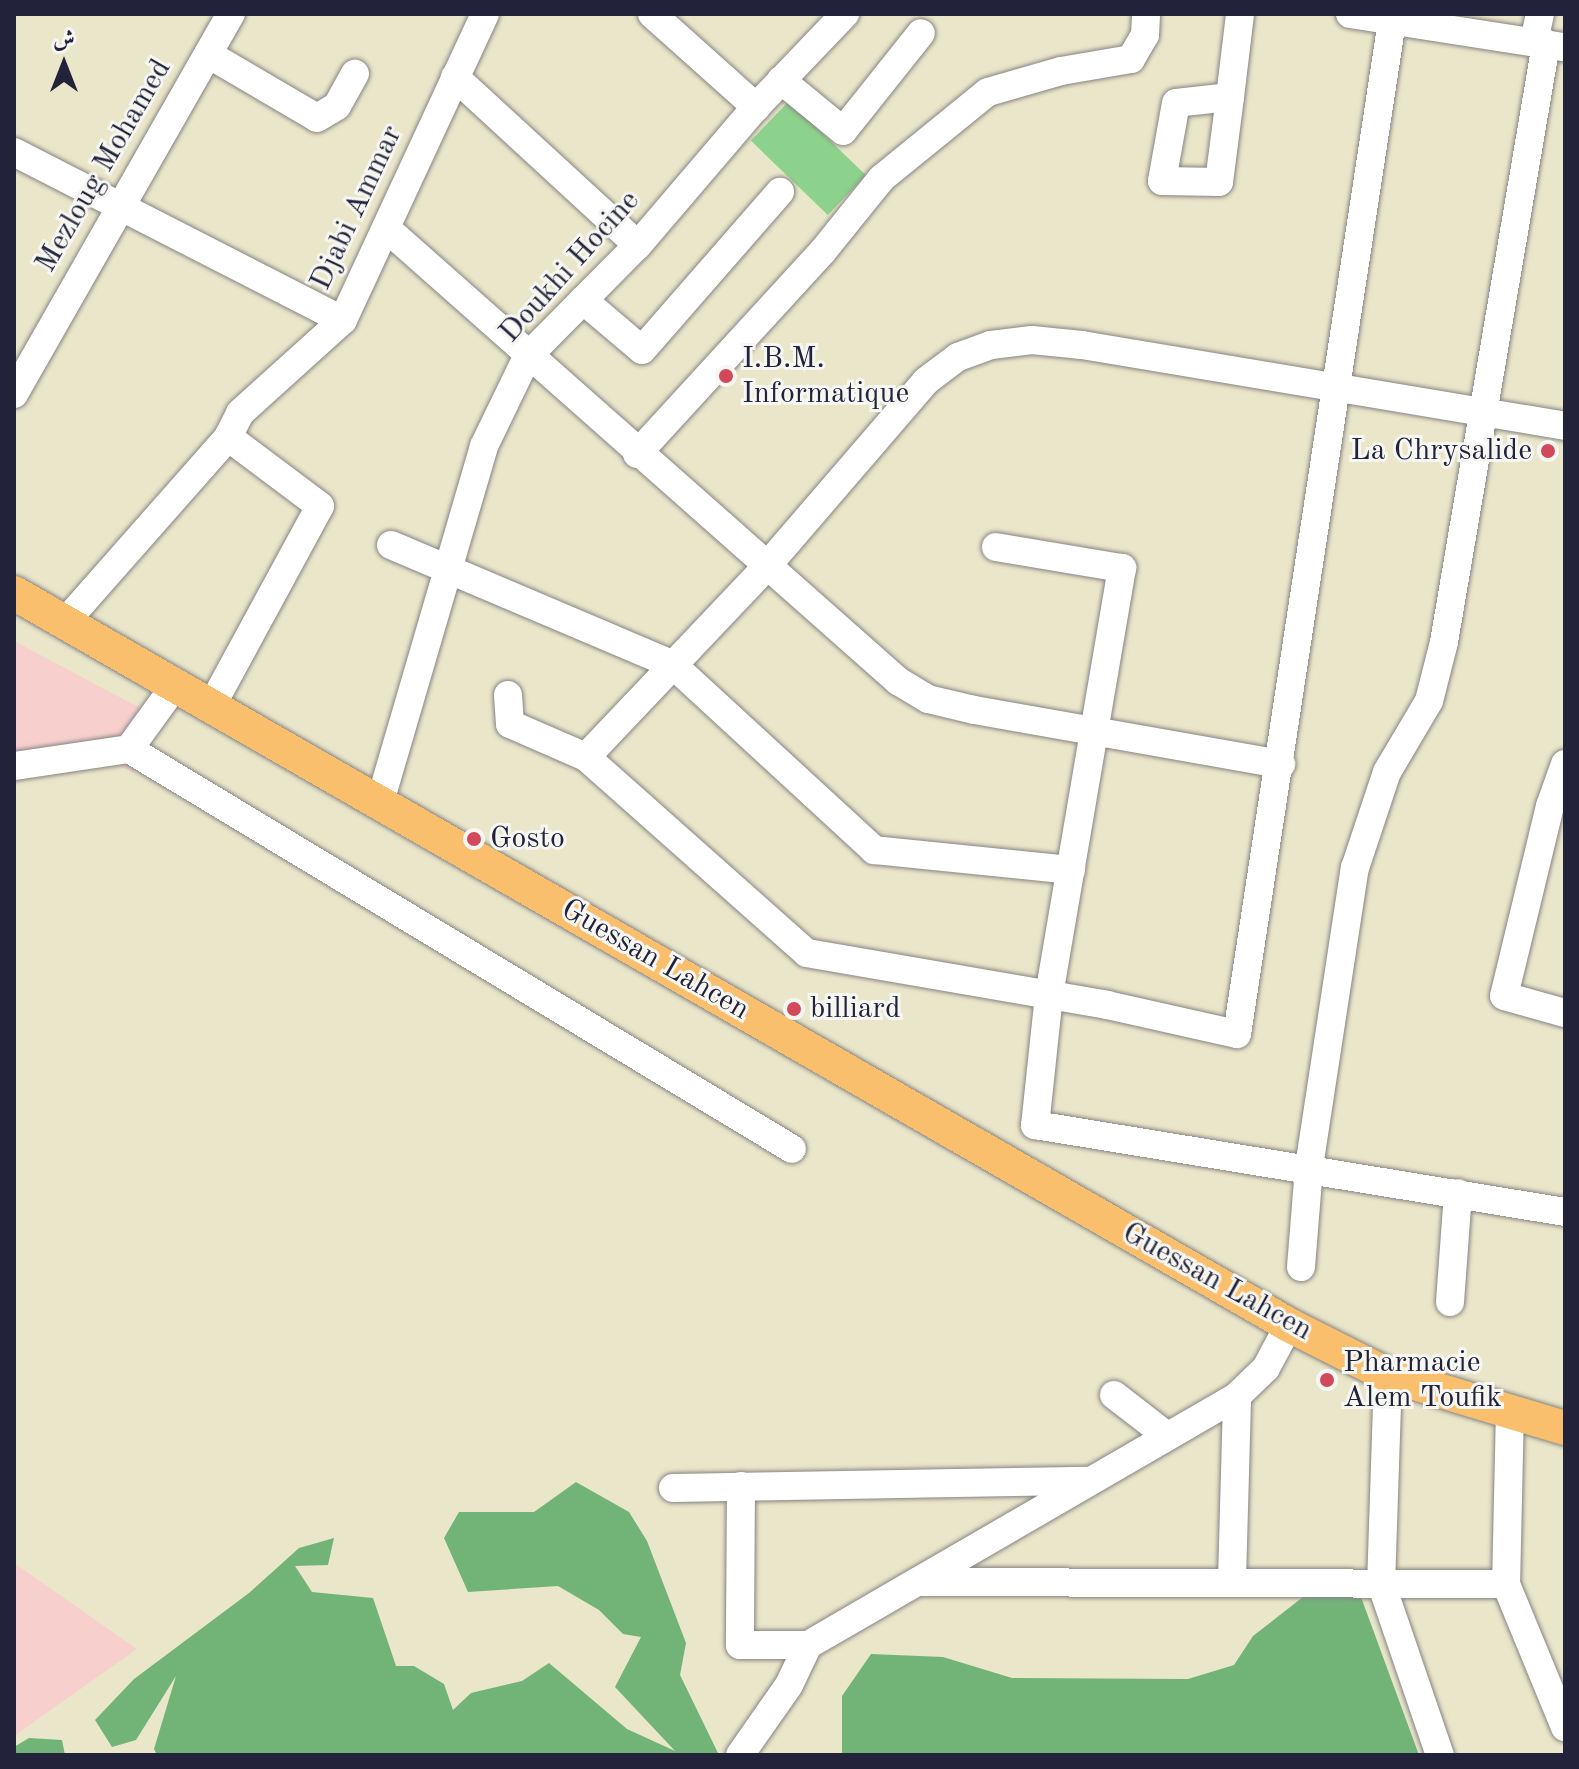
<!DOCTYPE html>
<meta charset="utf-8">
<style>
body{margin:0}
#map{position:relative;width:1579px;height:1769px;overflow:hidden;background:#eae6ca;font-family:"Old Standard TT",Amiri,serif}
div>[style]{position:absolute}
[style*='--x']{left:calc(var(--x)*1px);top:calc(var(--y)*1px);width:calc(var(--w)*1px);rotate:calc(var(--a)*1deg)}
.built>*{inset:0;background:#f7d0cd}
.green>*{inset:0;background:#8dd28c;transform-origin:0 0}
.forest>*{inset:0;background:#72b478}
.roads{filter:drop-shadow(0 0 2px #868482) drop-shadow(0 0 2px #868482)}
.minor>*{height:28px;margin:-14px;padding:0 14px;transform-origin:14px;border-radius:14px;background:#fff}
.major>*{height:34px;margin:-17px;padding:0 17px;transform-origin:17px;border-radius:17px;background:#f9bf6d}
.dots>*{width:22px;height:22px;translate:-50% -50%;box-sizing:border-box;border:4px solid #f6f6f2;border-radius:50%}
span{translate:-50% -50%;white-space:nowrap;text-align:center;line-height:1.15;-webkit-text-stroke:6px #f6f6f2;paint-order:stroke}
.street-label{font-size:30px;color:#22223b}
.poi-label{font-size:30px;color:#22223b}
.left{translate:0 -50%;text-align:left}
.right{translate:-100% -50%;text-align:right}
.frame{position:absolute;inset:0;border:16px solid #22223b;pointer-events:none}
.north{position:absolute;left:24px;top:24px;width:80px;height:80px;-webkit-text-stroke:6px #f6f6f2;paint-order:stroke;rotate:0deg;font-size:22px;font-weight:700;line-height:32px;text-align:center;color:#22223b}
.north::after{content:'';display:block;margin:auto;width:28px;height:36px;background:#22223b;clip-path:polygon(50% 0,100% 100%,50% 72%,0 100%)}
</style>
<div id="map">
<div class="built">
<i style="clip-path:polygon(14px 641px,161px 719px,134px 773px,114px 762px,14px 776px)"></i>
<i style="clip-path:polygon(14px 1563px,137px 1649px,14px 1736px)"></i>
</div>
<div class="green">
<i style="left:789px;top:101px;width:107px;height:55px;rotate:44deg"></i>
</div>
<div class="forest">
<i style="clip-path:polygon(576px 1482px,629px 1512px,647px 1541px,686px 1643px,680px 1675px,719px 1755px,157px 1755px,154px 1749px,176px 1676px,136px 1740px,112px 1747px,95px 1720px,134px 1679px,249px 1593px,299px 1548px,334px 1538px,328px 1565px,295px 1566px,312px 1592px,373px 1598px,396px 1666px,414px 1666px,444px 1684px,453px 1710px,471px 1693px,522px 1681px,549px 1663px,627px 1729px,675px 1751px,615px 1687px,641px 1637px,623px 1634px,599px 1610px,558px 1586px,468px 1592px,444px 1538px,459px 1512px,534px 1512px)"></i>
<i style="clip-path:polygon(1303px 1597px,1361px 1597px,1419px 1755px,842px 1755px,842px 1696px,871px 1654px,943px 1657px,1012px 1678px,1188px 1679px,1234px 1665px,1253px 1636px)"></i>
<i style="clip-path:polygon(29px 1738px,62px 1740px,65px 1755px,14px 1755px,14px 1747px)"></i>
</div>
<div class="roads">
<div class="minor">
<i style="--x:652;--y:14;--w:140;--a:41.8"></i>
<i style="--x:1350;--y:14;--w:216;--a:8.8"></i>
<i style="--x:1534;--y:42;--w:29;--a:-78"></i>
<i style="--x:208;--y:54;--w:126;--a:30.4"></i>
<i style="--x:317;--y:118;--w:23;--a:-31"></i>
<i style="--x:337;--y:106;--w:37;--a:-61"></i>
<i style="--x:455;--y:77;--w:248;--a:42.6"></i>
<i style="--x:781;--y:80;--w:80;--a:39.4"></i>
<i style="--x:843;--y:131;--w:125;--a:-51.5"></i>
<i style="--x:1230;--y:97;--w:54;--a:173.7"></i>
<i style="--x:1176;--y:103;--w:79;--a:100.2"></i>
<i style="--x:1162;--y:181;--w:57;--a:1"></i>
<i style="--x:1219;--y:182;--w:86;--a:-82.6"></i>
<i style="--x:1230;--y:97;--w:84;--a:-83.1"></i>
<i style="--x:14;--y:152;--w:369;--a:27.1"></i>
<i style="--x:386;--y:228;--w:684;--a:41.5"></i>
<i style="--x:898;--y:681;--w:35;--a:31"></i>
<i style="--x:928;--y:699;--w:47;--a:13.4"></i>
<i style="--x:974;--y:710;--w:312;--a:10"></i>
<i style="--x:583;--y:300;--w:77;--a:40.3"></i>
<i style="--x:642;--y:350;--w:210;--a:-48.9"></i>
<i style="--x:14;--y:394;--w:438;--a:-60.3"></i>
<i style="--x:637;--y:454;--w:275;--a:-47.5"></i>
<i style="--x:823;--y:251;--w:94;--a:-51.1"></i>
<i style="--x:882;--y:178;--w:136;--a:-39.1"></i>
<i style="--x:988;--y:92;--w:76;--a:-16"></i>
<i style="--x:1061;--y:71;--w:71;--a:-9.7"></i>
<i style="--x:1131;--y:59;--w:28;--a:-60"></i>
<i style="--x:1145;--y:35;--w:21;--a:-87"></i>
<i style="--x:391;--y:545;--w:305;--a:23"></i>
<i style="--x:672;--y:664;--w:275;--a:42.6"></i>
<i style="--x:874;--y:850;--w:198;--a:5.8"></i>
<i style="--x:996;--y:547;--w:128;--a:9.5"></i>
<i style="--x:1122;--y:568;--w:433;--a:99.7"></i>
<i style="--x:1049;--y:995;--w:131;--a:96.1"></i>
<i style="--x:1035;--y:1125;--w:537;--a:9.32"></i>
<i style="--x:66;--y:621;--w:245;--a:-48.6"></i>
<i style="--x:228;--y:437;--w:27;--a:-63"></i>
<i style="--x:240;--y:413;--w:139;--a:-42.1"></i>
<i style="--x:343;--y:320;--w:337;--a:-65.1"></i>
<i style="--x:508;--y:695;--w:29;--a:86"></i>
<i style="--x:510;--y:724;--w:83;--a:23.5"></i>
<i style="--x:586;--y:757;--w:295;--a:41.6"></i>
<i style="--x:807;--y:953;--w:304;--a:9.8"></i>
<i style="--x:1107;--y:1005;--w:133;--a:12.6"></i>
<i style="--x:1237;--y:1034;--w:1032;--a:-81.3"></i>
<i style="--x:212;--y:705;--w:226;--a:-61.5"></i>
<i style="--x:320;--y:506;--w:115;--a:-143.1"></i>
<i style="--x:129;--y:749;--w:80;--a:-54.1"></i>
<i style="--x:586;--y:757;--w:262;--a:-46.5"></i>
<i style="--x:766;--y:567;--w:245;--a:-49.3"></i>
<i style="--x:926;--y:381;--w:40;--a:-37"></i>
<i style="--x:958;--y:357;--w:35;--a:-20"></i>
<i style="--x:991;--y:345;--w:41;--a:-7"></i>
<i style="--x:1032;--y:340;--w:50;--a:5.7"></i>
<i style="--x:1082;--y:345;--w:490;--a:9.5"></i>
<i style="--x:1565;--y:764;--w:45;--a:109.7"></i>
<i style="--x:1550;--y:806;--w:195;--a:103.6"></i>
<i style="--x:1504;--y:996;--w:63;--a:15.6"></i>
<i style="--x:14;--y:766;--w:116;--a:-8.4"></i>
<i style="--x:129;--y:749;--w:774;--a:31.1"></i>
<i style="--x:380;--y:802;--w:371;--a:-73.7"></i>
<i style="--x:484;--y:446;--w:99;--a:-64.2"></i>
<i style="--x:527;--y:357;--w:158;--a:-45.3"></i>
<i style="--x:638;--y:245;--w:182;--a:-49.5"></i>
<i style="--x:756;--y:107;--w:129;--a:-46.3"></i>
<i style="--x:1301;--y:1267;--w:100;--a:-85.4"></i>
<i style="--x:1309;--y:1167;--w:303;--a:-81.3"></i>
<i style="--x:1355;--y:868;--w:101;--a:-71.6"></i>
<i style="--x:1387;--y:772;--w:82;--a:-59.4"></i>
<i style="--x:1429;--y:701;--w:61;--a:-75.7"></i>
<i style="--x:1444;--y:642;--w:607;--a:-80.32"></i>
<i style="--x:1450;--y:1302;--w:109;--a:-85.8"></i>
<i style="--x:1388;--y:1375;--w:208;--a:91.9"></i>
<i style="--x:1381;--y:1583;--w:182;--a:71.1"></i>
<i style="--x:1114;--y:1395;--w:67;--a:37.7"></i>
<i style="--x:1510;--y:1410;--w:174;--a:91.3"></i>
<i style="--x:1506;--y:1584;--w:155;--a:67.6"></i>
<i style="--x:741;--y:1486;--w:159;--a:90.4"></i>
<i style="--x:740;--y:1645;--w:68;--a:0"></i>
<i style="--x:808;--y:1645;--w:496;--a:-30.1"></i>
<i style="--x:1237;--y:1396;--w:40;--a:-44"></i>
<i style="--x:1266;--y:1368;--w:49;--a:-61.9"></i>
<i style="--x:673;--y:1488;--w:416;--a:-1"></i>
<i style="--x:1232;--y:1580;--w:184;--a:-88.4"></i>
<i style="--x:923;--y:1582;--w:583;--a:0.2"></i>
<i style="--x:740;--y:1755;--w:85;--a:-55"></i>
<i style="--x:789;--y:1685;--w:44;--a:-64.6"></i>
</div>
<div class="major">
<i style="--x:14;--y:593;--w:1470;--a:29.86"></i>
<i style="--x:1289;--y:1325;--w:111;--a:26.8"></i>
<i style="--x:1388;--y:1375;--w:185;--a:16.7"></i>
</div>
</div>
<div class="dots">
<i style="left:726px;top:376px;background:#d1495b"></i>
<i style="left:1548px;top:451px;background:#d1495b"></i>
<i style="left:474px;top:839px;background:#d1495b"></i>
<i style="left:794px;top:1009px;background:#d1495b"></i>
<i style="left:1327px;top:1380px;background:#d1495b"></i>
</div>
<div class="street-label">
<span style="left:104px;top:166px;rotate:-60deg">Mezloug Mohamed</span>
<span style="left:357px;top:208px;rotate:-65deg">Djabi Ammar</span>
<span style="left:570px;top:267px;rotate:-48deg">Doukhi Hocine</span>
<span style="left:655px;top:960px;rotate:30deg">Guessan Lahcen</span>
<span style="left:1217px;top:1282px;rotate:29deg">Guessan Lahcen</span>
</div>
<div class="poi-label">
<span class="left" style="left:742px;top:376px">I.B.M.<br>Informatique</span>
<span class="right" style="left:1532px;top:451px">La Chrysalide</span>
<span class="left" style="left:490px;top:839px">Gosto</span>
<span class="left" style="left:810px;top:1009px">billiard</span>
<span class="left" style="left:1343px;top:1380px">Pharmacie<br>Alem Toufik</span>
</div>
<div class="frame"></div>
<div class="north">ش</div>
</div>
